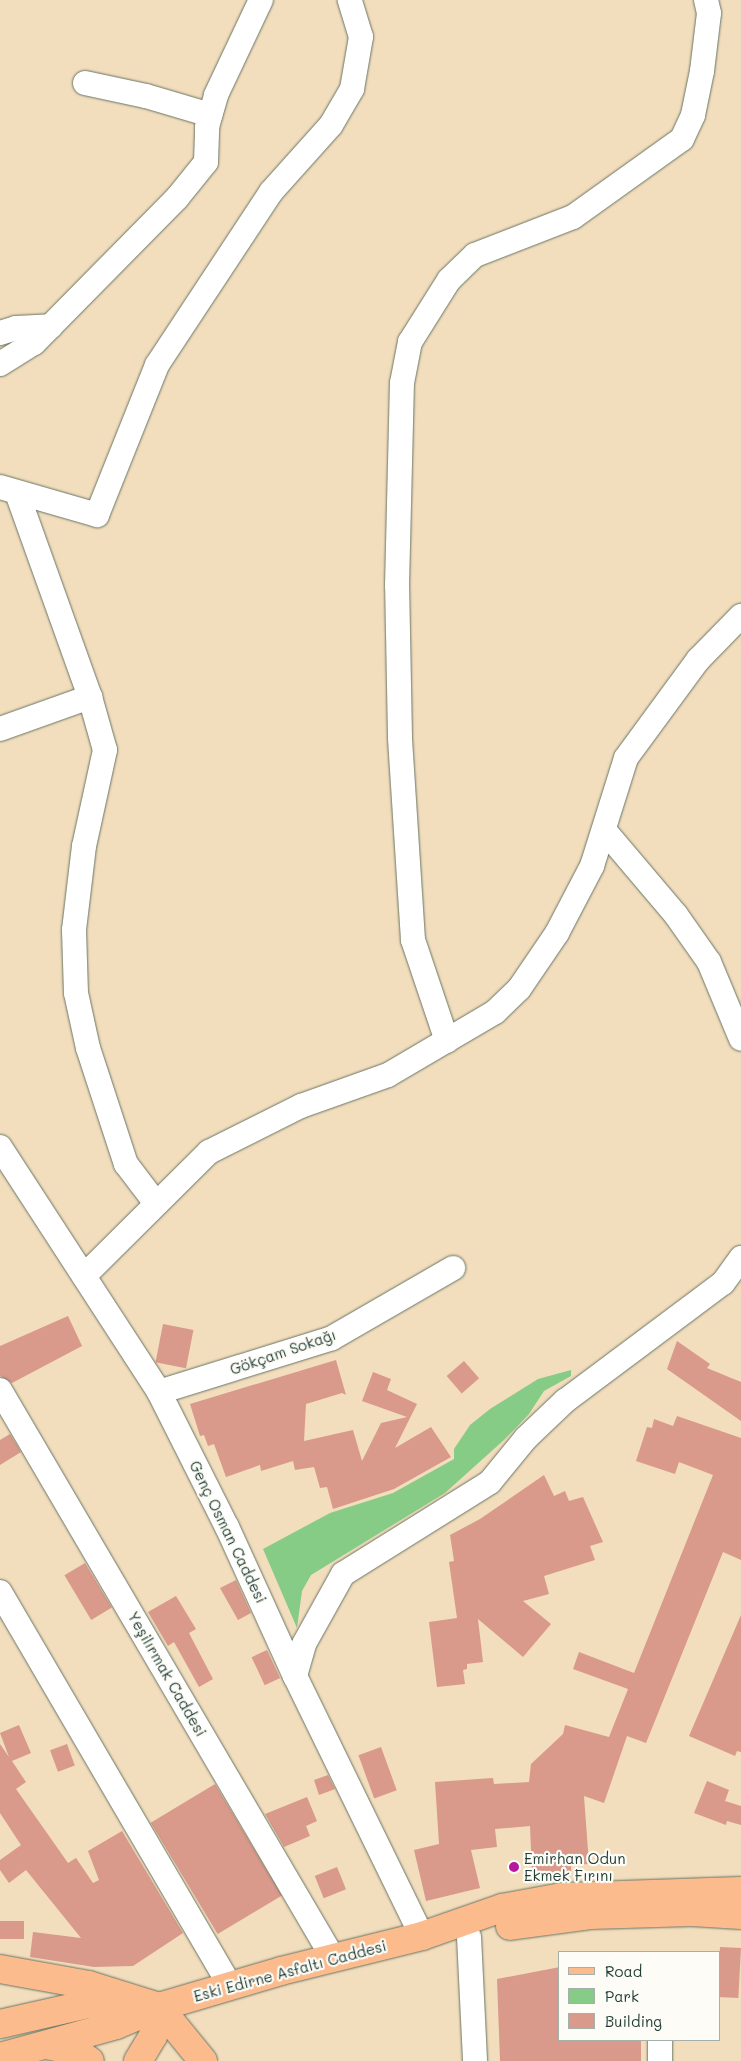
<!DOCTYPE html>
<meta charset="utf-8">
<style>
body{margin:0}
#map{position:relative;width:741px;height:2061px;overflow:hidden;background:#f2ddbd;font-family:Mali,sans-serif}
div>[style]{position:absolute}
[style*='--x']{left:calc(var(--x)*1px);top:calc(var(--y)*1px);width:calc(var(--w)*1px);rotate:calc(var(--a)*1deg)}
.green>*{inset:0;background:#86cc87}
.building>*{inset:0;background:#d9998b;transform-origin:0 0}
.roads{filter:drop-shadow(0 0 1px #697564) drop-shadow(0 0 1px #697564)}
.minor>*{height:24px;margin:-12px;padding:0 12px;transform-origin:12px;border-radius:12px;background:#fff}
.major>*{height:28px;margin:-14px;padding:0 14px;transform-origin:14px;border-radius:14px;background:#fbbb8c}
.highway>*{height:28px;margin:-14px;padding:0 14px;transform-origin:14px;border-radius:14px;background:#fbbb8c}
.dots>*{width:14px;height:14px;translate:-50% -50%;box-sizing:border-box;border:2px solid #fdfcf7;border-radius:50%}
span{translate:-50% -50%;white-space:nowrap;text-align:center;line-height:1.15;-webkit-text-stroke:4.5px #fdfcf7;paint-order:stroke}
.street-label{font-size:15px;color:#1f3d34}
.poi-label{font-size:15px;color:#1f3d34}
.left{translate:0 -50%;text-align:left}
.legend{position:absolute;left:558px;top:1951px;width:162px;height:90px;box-sizing:border-box;background:#fdfcf7;border:1px solid #a4b0a9;margin:0;padding:6px 9px;list-style:none;font-size:15px;color:#1f3d34}
.legend li{display:flex;align-items:center;gap:10px;height:25px}
.legend b{width:25px;border:1px solid #a4b0a9}
</style>
<div id="map">
<div class="green">
<i style="clip-path:polygon(571px 1370px,571px 1376px,544px 1391px,529px 1414px,505px 1439px,445px 1493px,311px 1575px,302px 1591px,297px 1628px,263px 1549px,330px 1513px,393px 1493px,454px 1459px,454px 1449px,470px 1425px,490px 1409px,538px 1379px)"></i>
</div>
<div class="building">
<i style="clip-path:polygon(68px 1316px,82px 1346px,12px 1383px,0 1376px,0 1346px)"></i>
<i style="left:163px;top:1324px;width:31px;height:39px;rotate:11deg"></i>
<i style="clip-path:polygon(677px 1341px,710px 1364px,707px 1368px,741px 1382px,741px 1421px,667px 1369px)"></i>
<i style="clip-path:polygon(336px 1360px,346px 1395px,342px 1393px,306px 1404px,304px 1441px,353px 1430px,362px 1461px,381px 1423px,407px 1417px,362px 1401px,373px 1372px,391px 1379px,387px 1390px,417px 1404px,395px 1448px,431px 1427px,451px 1457px,394px 1489px,333px 1509px,327px 1487px,320px 1488px,314px 1467px,295px 1470px,293px 1461px,261px 1471px,260px 1465px,226px 1477px,214px 1444px,208px 1446px,204px 1435px,200px 1436px,190px 1404px)"></i>
<i style="left:464px;top:1361px;width:23px;height:23px;rotate:49deg"></i>
<i style="clip-path:polygon(677px 1416px,741px 1438px,741px 1560px,723px 1552px,646px 1743px,627px 1736px,604px 1803px,584px 1796px,589px 1864px,571px 1865px,571px 1872px,532px 1874px,530px 1826px,495px 1829px,497px 1847px,471px 1850px,480px 1888px,426px 1901px,414px 1850px,439px 1844px,435px 1782px,493px 1778px,494px 1784px,529px 1782px,531px 1764px,563px 1734px,565px 1725px,609px 1737px,628px 1689px,573px 1669px,579px 1652px,634px 1673px,713px 1475px,679px 1462px,675px 1474px,636px 1461px,647px 1427px,652px 1428px,654px 1419px,673px 1426px)"></i>
<i style="clip-path:polygon(10px 1434px,21px 1452px,0 1465px,0 1440px)"></i>
<i style="clip-path:polygon(544px 1475px,554px 1496px,565px 1491px,569px 1501px,583px 1497px,603px 1542px,590px 1546px,595px 1560px,544px 1576px,549px 1594px,523px 1601px,551px 1624px,523px 1657px,478px 1619px,483px 1662px,467px 1664px,467px 1669px,463px 1670px,465px 1684px,437px 1687px,429px 1622px,457px 1618px,449px 1562px,454px 1561px,450px 1535px,480px 1519px)"></i>
<i style="left:85px;top:1563px;width:52px;height:24px;rotate:59deg"></i>
<i style="clip-path:polygon(236px 1580px,251px 1613px,238px 1620px,220px 1588px)"></i>
<i style="clip-path:polygon(176px 1596px,196px 1629px,189px 1633px,213px 1679px,199px 1687px,174px 1642px,168px 1646px,148px 1612px)"></i>
<i style="clip-path:polygon(741px 1615px,741px 1752px,737px 1751px,735px 1756px,689px 1736px)"></i>
<i style="left:267px;top:1650px;width:31px;height:17px;rotate:65deg"></i>
<i style="clip-path:polygon(19px 1725px,31px 1753px,12px 1761px,26px 1782px,16px 1789px,68px 1863px,76px 1858px,93px 1883px,99px 1880px,88px 1851px,122px 1831px,183px 1933px,133px 1966px,94px 1967px,30px 1957px,33px 1932px,81px 1938px,26px 1870px,9px 1883px,0 1870px,0 1860px,21px 1845px,0 1813px,0 1744px,9px 1757px,0 1733px)"></i>
<i style="left:67px;top:1744px;width:23px;height:18px;rotate:70deg"></i>
<i style="left:381px;top:1747px;width:46px;height:24px;rotate:70deg"></i>
<i style="clip-path:polygon(328px 1775px,335px 1789px,319px 1795px,314px 1780px)"></i>
<i style="clip-path:polygon(707px 1781px,729px 1790px,725px 1801px,741px 1806px,741px 1825px,727px 1821px,726px 1825px,694px 1813px)"></i>
<i style="left:215px;top:1784px;width:130px;height:75px;rotate:59deg"></i>
<i style="clip-path:polygon(307px 1797px,317px 1821px,306px 1826px,310px 1836px,284px 1847px,265px 1814px)"></i>
<i style="left:337px;top:1867px;width:24px;height:24px;rotate:68deg"></i>
<i style="left:0;top:1921px;width:24px;height:18px"></i>
<i style="left:720px;top:1947px;width:21px;height:50px;rotate:3deg"></i>
<i style="clip-path:polygon(560px 1967px,560px 2040px,641px 2040px,641px 2061px,500px 2061px,497px 1979px)"></i>
</div>
<div class="roads">
<div class="minor">
<i style="--x:85;--y:83;--w:62;--a:12"></i>
<i style="--x:146;--y:96;--w:67;--a:16.5"></i>
<i style="--x:0;--y:333;--w:17;--a:-17"></i>
<i style="--x:16;--y:328;--w:35;--a:-3"></i>
<i style="--x:0;--y:364;--w:40;--a:-32"></i>
<i style="--x:34;--y:343;--w:204;--a:-45.4"></i>
<i style="--x:177;--y:198;--w:46;--a:-51.1"></i>
<i style="--x:206;--y:162;--w:35;--a:-88"></i>
<i style="--x:207;--y:127;--w:33;--a:-74"></i>
<i style="--x:216;--y:95;--w:105;--a:-64.7"></i>
<i style="--x:0;--y:487;--w:101;--a:16.1"></i>
<i style="--x:97;--y:515;--w:162;--a:-68.2"></i>
<i style="--x:157;--y:365;--w:207;--a:-56.6"></i>
<i style="--x:271;--y:192;--w:90;--a:-48.2"></i>
<i style="--x:331;--y:125;--w:42;--a:-59.7"></i>
<i style="--x:352;--y:89;--w:53;--a:-80.2"></i>
<i style="--x:361;--y:37;--w:39;--a:-107"></i>
<i style="--x:17;--y:493;--w:217;--a:70.3"></i>
<i style="--x:90;--y:697;--w:55;--a:74.2"></i>
<i style="--x:105;--y:750;--w:98;--a:102.3"></i>
<i style="--x:84;--y:846;--w:85;--a:96.8"></i>
<i style="--x:74;--y:930;--w:63;--a:88.2"></i>
<i style="--x:76;--y:993;--w:56;--a:77.7"></i>
<i style="--x:88;--y:1048;--w:122;--a:71.9"></i>
<i style="--x:126;--y:1164;--w:48;--a:52.7"></i>
<i style="--x:0;--y:729;--w:96;--a:-19.6"></i>
<i style="--x:604;--y:830;--w:111;--a:49.7"></i>
<i style="--x:676;--y:915;--w:57;--a:54.9"></i>
<i style="--x:709;--y:962;--w:83;--a:67.4"></i>
<i style="--x:447;--y:1041;--w:107;--a:-108.6"></i>
<i style="--x:413;--y:940;--w:203;--a:-93.7"></i>
<i style="--x:400;--y:737;--w:151;--a:-91.1"></i>
<i style="--x:397;--y:586;--w:203;--a:-88.6"></i>
<i style="--x:402;--y:383;--w:42;--a:-79"></i>
<i style="--x:410;--y:342;--w:73;--a:-57.8"></i>
<i style="--x:449;--y:280;--w:36;--a:-44"></i>
<i style="--x:475;--y:255;--w:105;--a:-21.2"></i>
<i style="--x:573;--y:217;--w:134;--a:-35.6"></i>
<i style="--x:682;--y:139;--w:26;--a:-65"></i>
<i style="--x:693;--y:115;--w:45;--a:-78.4"></i>
<i style="--x:702;--y:71;--w:58;--a:-83.1"></i>
<i style="--x:709;--y:13;--w:13;--a:-103"></i>
<i style="--x:0;--y:1147;--w:292;--a:57"></i>
<i style="--x:159;--y:1392;--w:151;--a:63.3"></i>
<i style="--x:227;--y:1527;--w:164;--a:65.5"></i>
<i style="--x:295;--y:1676;--w:289;--a:64"></i>
<i style="--x:84;--y:1276;--w:176;--a:-44.8"></i>
<i style="--x:209;--y:1152;--w:103;--a:-26.6"></i>
<i style="--x:301;--y:1106;--w:92;--a:-19.6"></i>
<i style="--x:388;--y:1075;--w:124;--a:-30.5"></i>
<i style="--x:495;--y:1012;--w:33;--a:-44"></i>
<i style="--x:519;--y:989;--w:68;--a:-55.8"></i>
<i style="--x:557;--y:933;--w:76;--a:-62.4"></i>
<i style="--x:592;--y:866;--w:113;--a:-72.5"></i>
<i style="--x:626;--y:758;--w:122;--a:-53.7"></i>
<i style="--x:698;--y:660;--w:62;--a:-45.7"></i>
<i style="--x:0;--y:1390;--w:658;--a:59.62"></i>
<i style="--x:159;--y:1392;--w:181;--a:-17.3"></i>
<i style="--x:332;--y:1338;--w:140;--a:-30"></i>
<i style="--x:0;--y:1592;--w:456;--a:59.7"></i>
<i style="--x:295;--y:1676;--w:33;--a:-74"></i>
<i style="--x:304;--y:1644;--w:80;--a:-60.9"></i>
<i style="--x:343;--y:1574;--w:173;--a:-32"></i>
<i style="--x:490;--y:1482;--w:57;--a:-50.7"></i>
<i style="--x:526;--y:1438;--w:54;--a:-43.5"></i>
<i style="--x:565;--y:1401;--w:197;--a:-36.8"></i>
<i style="--x:723;--y:1283;--w:31;--a:-54"></i>
<i style="--x:469;--y:1937;--w:124;--a:87.2"></i>
<i style="--x:660;--y:2040;--w:21;--a:90"></i>
</div>
<div class="major">
<i style="--x:510;--y:1926;--w:81;--a:-7.8"></i>
<i style="--x:590;--y:1915;--w:102;--a:-1.7"></i>
<i style="--x:692;--y:1912;--w:49;--a:3.5"></i>
<i style="--x:203;--y:2061;--w:70;--a:-129.2"></i>
<i style="--x:159;--y:2007;--w:127;--a:-16.4"></i>
<i style="--x:281;--y:1971;--w:145;--a:-13.9"></i>
<i style="--x:422;--y:1936;--w:85;--a:-19.3"></i>
<i style="--x:502;--y:1908;--w:61;--a:-10.4"></i>
<i style="--x:562;--y:1897;--w:179;--a:-1.9"></i>
</div>
<div class="highway">
<i style="--x:0;--y:1969;--w:90;--a:10.2"></i>
<i style="--x:89;--y:1985;--w:73;--a:17.4"></i>
<i style="--x:0;--y:2024;--w:90;--a:-12.8"></i>
<i style="--x:88;--y:2004;--w:34;--a:2"></i>
<i style="--x:47;--y:2045;--w:30;--a:12"></i>
<i style="--x:76;--y:2051;--w:17;--a:36"></i>
<i style="--x:0;--y:2057;--w:120;--a:-15.4"></i>
<i style="--x:116;--y:2025;--w:47;--a:-22.7"></i>
<i style="--x:138;--y:2061;--w:29;--a:-59"></i>
<i style="--x:153;--y:2036;--w:30;--a:-78"></i>
</div>
</div>
<div class="dots">
<i style="left:514px;top:1867px;background:#b5179e"></i>
</div>
<div class="street-label">
<span style="left:283px;top:1352px;rotate:-19deg">Gökçam Sokağı</span>
<span style="left:228px;top:1532px;rotate:64deg">Genç Osman Caddesi</span>
<span style="left:167px;top:1674px;rotate:60deg">Yeşilırmak Caddesi</span>
<span style="left:290px;top:1971px;rotate:-15deg">Eski Edirne Asfaltı Caddesi</span>
</div>
<div class="poi-label">
<span class="left" style="left:524px;top:1867px">Emirhan Odun<br>Ekmek Fırını</span>
</div>
<ul class="legend">
<li><b style="height:6px;background:#fbbb8c"></b>Road</li>
<li><b style="height:14px;background:#86cc87"></b>Park</li>
<li><b style="height:14px;background:#d9998b"></b>Building</li>
</ul>
</div>
